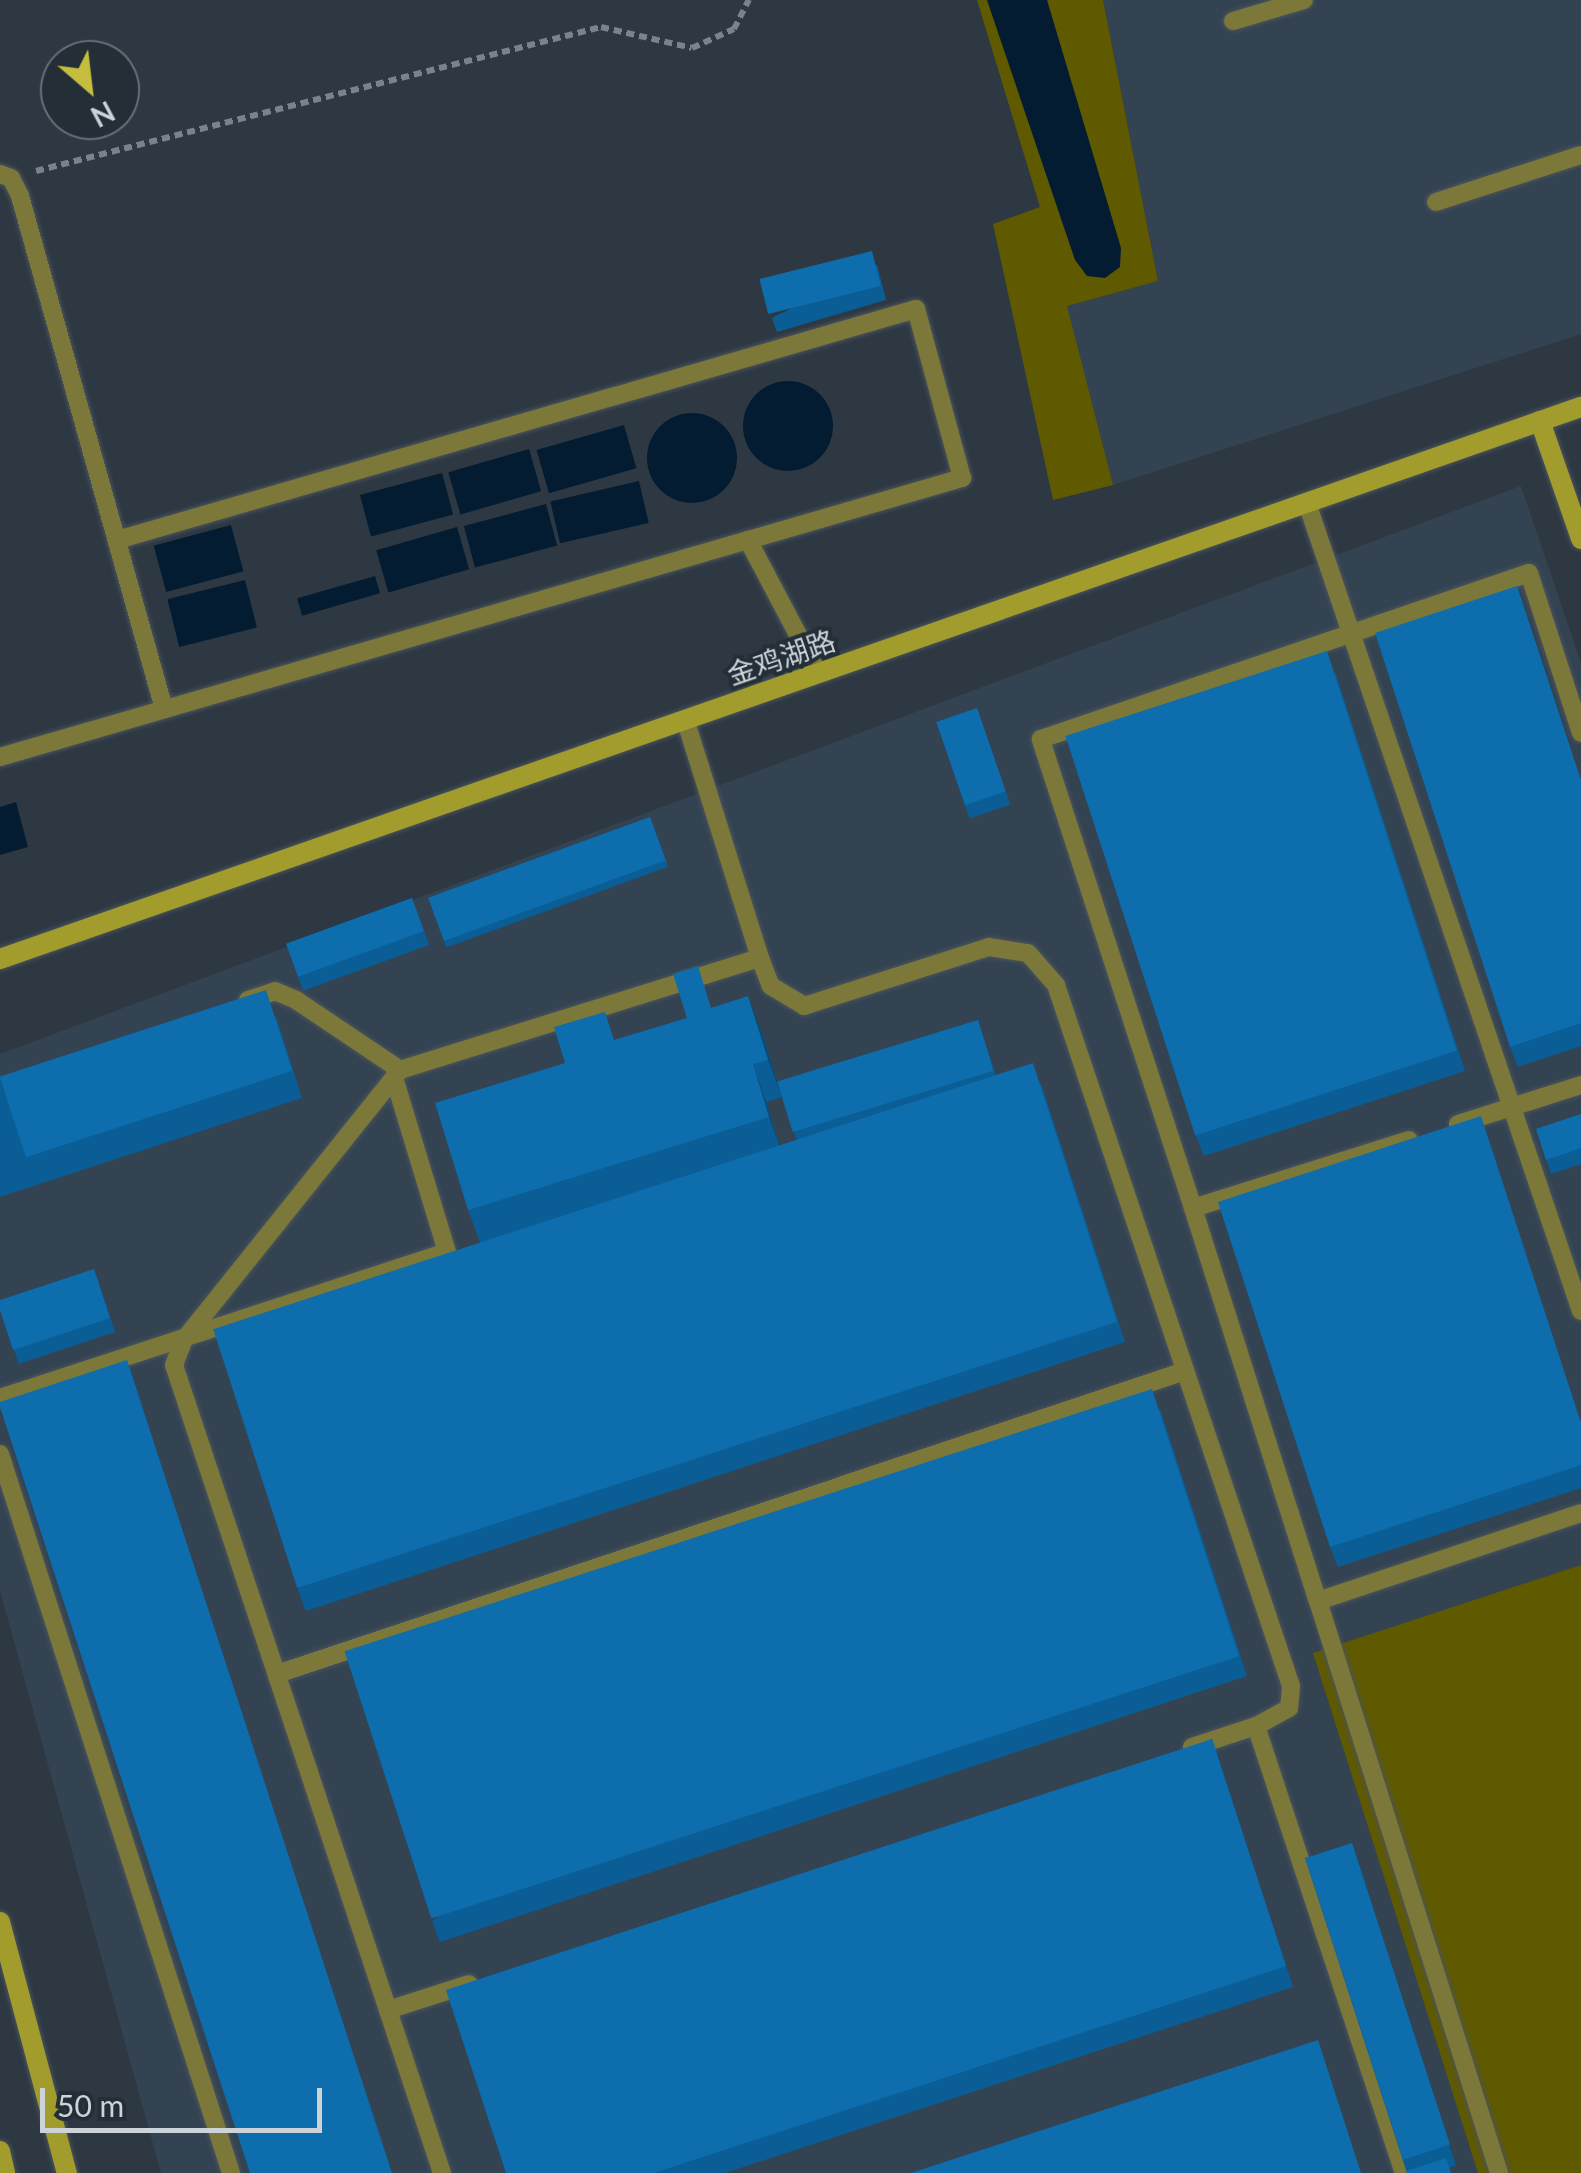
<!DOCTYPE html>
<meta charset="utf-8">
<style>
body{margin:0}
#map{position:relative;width:1581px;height:2173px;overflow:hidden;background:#2e3842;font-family:Lato,"Noto Sans SC",sans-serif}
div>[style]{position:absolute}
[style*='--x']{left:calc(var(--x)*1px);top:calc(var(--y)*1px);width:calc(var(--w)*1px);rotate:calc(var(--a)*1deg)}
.built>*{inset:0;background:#334351}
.green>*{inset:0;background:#5f5a00}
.water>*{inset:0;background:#031c31;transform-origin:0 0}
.round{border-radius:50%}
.path>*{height:6px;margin-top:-3px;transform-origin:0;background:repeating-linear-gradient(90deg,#7a828a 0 8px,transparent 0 13px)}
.roads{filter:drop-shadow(0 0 2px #4a545d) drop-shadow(0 0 2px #4a545d)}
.lane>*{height:18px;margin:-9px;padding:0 9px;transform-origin:9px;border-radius:9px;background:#7b7839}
.secondary>*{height:20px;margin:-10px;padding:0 10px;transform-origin:10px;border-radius:10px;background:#a29c2c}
.wall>*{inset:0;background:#0b5e95;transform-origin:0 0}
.shaded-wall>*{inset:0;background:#094c79}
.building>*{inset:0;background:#0d6dad;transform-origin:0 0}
span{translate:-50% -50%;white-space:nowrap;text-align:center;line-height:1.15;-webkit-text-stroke:8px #242e37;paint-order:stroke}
.street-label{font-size:28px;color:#ccd3d9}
.north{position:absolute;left:40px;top:40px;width:100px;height:100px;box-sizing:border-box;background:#242e37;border:2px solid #677078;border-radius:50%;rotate:152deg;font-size:28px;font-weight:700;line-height:40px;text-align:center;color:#ccd3d9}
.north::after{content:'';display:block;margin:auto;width:35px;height:45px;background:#c4bd3e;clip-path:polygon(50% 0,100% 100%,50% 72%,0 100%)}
.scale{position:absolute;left:40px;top:2088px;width:282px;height:45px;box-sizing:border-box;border:5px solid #ccd3d9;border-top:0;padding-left:12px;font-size:30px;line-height:35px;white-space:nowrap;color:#ccd3d9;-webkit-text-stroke:8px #242e37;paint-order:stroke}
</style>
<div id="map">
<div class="built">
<i style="clip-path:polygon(1103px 0,1581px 0,1581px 334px,1113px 485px,1066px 306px,1158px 281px)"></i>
<i style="clip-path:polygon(1521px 486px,1581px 663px,1581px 2173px,161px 2173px,0 1591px,0 1054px)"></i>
</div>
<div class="green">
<i style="clip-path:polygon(977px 0,1103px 0,1158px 281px,1067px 306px,1113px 485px,1053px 500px,993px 224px,1040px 207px)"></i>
<i style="clip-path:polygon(1581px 1565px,1581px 2173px,1478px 2173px,1313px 1653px)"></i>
</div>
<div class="water">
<i style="clip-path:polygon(987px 0,1047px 0,1121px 248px,1120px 267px,1105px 278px,1087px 276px,1075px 260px)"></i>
<i class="round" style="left:743px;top:381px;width:90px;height:90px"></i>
<i class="round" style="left:647px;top:413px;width:90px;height:90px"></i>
<i style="left:624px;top:425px;width:45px;height:91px;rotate:74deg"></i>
<i style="left:529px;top:449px;width:44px;height:84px;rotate:74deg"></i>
<i style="left:442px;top:473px;width:43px;height:85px;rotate:75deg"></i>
<i style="left:639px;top:481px;width:43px;height:91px;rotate:77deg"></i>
<i style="left:546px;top:504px;width:43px;height:85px;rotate:75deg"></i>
<i style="left:231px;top:525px;width:48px;height:80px;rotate:75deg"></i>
<i style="left:457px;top:527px;width:44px;height:84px;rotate:74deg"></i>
<i style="left:375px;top:576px;width:18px;height:81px;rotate:74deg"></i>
<i style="left:245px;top:580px;width:49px;height:80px;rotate:76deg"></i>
<i style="clip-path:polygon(16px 802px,28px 847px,0 855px,0 807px)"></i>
</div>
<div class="path">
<i style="--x:36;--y:171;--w:583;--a:-14.3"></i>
<i style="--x:601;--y:27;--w:93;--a:13"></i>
<i style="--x:692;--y:48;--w:46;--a:-24.3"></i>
<i style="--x:734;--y:29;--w:33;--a:-63"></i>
</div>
<div class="roads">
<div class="lane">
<i style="--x:1233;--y:21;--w:74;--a:-16.5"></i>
<i style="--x:0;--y:174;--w:12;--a:20"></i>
<i style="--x:11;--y:178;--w:20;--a:63"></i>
<i style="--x:20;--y:196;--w:533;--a:74.32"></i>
<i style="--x:1436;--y:202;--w:152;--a:-18"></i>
<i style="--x:1307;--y:503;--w:853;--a:71.27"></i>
<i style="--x:748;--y:540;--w:150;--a:62.2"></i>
<i style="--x:0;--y:757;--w:1002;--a:-16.17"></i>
<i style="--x:962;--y:478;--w:175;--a:-105.2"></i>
<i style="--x:916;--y:309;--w:832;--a:163.87"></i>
<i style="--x:760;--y:958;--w:30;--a:69"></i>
<i style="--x:771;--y:986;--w:39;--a:31"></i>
<i style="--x:804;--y:1006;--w:194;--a:-17.7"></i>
<i style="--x:989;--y:947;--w:39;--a:9"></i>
<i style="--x:1028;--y:953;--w:43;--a:48.8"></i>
<i style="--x:1056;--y:985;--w:739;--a:71.47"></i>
<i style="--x:1291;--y:1686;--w:22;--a:95"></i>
<i style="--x:1289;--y:1708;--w:38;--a:151"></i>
<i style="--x:248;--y:1000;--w:28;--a:-18"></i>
<i style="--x:275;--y:991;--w:23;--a:23"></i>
<i style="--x:296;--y:1000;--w:125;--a:33.9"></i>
<i style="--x:1458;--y:1124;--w:129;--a:-17.6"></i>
<i style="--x:1409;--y:1140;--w:226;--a:162.5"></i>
<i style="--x:1193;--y:1208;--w:412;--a:72.4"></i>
<i style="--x:1318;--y:1601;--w:277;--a:-18.5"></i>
<i style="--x:1193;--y:1208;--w:493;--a:-108"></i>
<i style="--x:1041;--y:739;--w:515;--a:-18.79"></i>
<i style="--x:1529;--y:573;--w:168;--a:72"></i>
<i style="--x:0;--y:1398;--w:470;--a:-18.1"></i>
<i style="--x:447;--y:1252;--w:182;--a:-106.9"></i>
<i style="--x:0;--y:1454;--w:755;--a:72.19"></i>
<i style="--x:1318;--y:1601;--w:600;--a:72.44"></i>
<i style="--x:277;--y:1674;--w:957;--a:-18.45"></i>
<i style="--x:1192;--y:1747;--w:67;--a:-18.2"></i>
<i style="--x:1256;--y:1726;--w:471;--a:71.7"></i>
<i style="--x:388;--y:2010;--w:85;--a:-17.8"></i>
<i style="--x:442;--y:2173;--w:851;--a:-108.35"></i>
<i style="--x:174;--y:1365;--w:26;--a:-69"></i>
<i style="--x:183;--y:1341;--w:347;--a:-51.3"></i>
<i style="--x:400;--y:1070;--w:377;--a:-17.3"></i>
<i style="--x:760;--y:958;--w:250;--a:-107.4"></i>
</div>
<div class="secondary">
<i style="--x:1540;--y:421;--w:125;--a:70.8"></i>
<i style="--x:0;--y:959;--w:1675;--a:-19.25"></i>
<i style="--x:0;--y:1922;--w:260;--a:75.1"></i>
<i style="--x:0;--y:2151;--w:23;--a:77"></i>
</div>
</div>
<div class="wall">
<i style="clip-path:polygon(877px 265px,886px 300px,777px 332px,772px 318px)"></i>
<i style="clip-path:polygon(1335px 672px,1465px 1071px,1204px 1156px,1196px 1136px)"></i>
<i style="left:977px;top:708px;width:102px;height:43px;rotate:71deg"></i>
<i style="clip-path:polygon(1581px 778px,1581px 1046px,1518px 1067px,1510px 1047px)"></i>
<i style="left:650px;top:817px;width:53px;height:236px;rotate:70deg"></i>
<i style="left:412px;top:898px;width:50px;height:134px;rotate:70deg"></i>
<i style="clip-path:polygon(713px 1007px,762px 1033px,782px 1097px,766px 1102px,780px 1147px,797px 1141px,778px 1084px,978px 1020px,996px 1076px,1041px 1084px,1125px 1342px,306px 1611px,298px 1590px,481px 1245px,468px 1210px,565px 1063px,615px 1040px,687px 1018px)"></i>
<i style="clip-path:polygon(276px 1017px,302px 1098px,0 1197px,0 1078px)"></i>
<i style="clip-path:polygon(1581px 1114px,1581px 1164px,1551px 1174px,1536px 1129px)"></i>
<i style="clip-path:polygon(94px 1269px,115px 1332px,19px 1364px,0 1310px)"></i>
<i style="clip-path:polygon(1160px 1409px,1247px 1676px,440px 1942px,432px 1921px)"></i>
<i style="clip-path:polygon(1581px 1420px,1581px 1488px,1338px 1567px,1330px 1547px)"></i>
<i style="clip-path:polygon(1212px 1739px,1293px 1987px,725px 2173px,506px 2173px)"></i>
<i style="clip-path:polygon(1352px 1843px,1456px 2165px,1449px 2168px,1407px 2173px,1305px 1858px)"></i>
</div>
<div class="shaded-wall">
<i style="clip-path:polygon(748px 996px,762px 1033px,782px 1097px,768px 1060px)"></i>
<i style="clip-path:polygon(753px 1064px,766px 1102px,782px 1154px,769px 1117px)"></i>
<i style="clip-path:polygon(1352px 1843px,1359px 1864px,1456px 2165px,1449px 2145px)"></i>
</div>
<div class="building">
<i style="left:872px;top:251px;width:36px;height:116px;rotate:76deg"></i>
<i style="clip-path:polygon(1517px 586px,1581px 780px,1581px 1023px,1510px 1047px,1375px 633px)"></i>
<i style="left:1327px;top:651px;width:420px;height:275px;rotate:72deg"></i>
<i style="left:977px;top:708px;width:88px;height:43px;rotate:71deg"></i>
<i style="left:650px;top:817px;width:46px;height:236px;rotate:70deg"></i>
<i style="left:412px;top:898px;width:35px;height:134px;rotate:70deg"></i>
<i style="clip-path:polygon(698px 966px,711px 1008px,748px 996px,768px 1060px,753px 1064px,769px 1117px,468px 1210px,435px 1103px,565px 1063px,554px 1027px,605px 1012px,614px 1040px,687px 1018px,673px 974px)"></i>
<i style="left:266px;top:990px;width:85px;height:280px;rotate:72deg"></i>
<i style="left:978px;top:1020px;width:53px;height:210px;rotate:73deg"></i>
<i style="left:1033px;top:1063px;width:272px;height:862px;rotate:72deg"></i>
<i style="clip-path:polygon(1581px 1114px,1581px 1148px,1546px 1160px,1536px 1129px)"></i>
<i style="clip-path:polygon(1481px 1116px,1581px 1423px,1581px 1465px,1330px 1547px,1218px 1202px)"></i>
<i style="clip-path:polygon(94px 1269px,110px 1318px,13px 1350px,0 1310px,0 1300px)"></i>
<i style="clip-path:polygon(127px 1360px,392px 2173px,250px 2173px,0 1407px,0 1402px)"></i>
<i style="left:1152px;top:1389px;width:281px;height:849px;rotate:72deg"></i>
<i style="clip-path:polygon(1212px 1739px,1286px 1966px,654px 2173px,506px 2173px,446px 1990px)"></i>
<i style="left:1352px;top:1843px;width:317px;height:49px;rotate:72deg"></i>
<i style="clip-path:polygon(1318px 2040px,1361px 2173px,911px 2173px)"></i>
<i style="clip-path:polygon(1446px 2158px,1451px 2173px,1407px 2173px,1406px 2171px)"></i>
</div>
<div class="street-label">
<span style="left:781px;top:657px;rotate:-19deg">金鸡湖路</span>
</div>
<div class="north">N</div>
<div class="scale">50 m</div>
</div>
